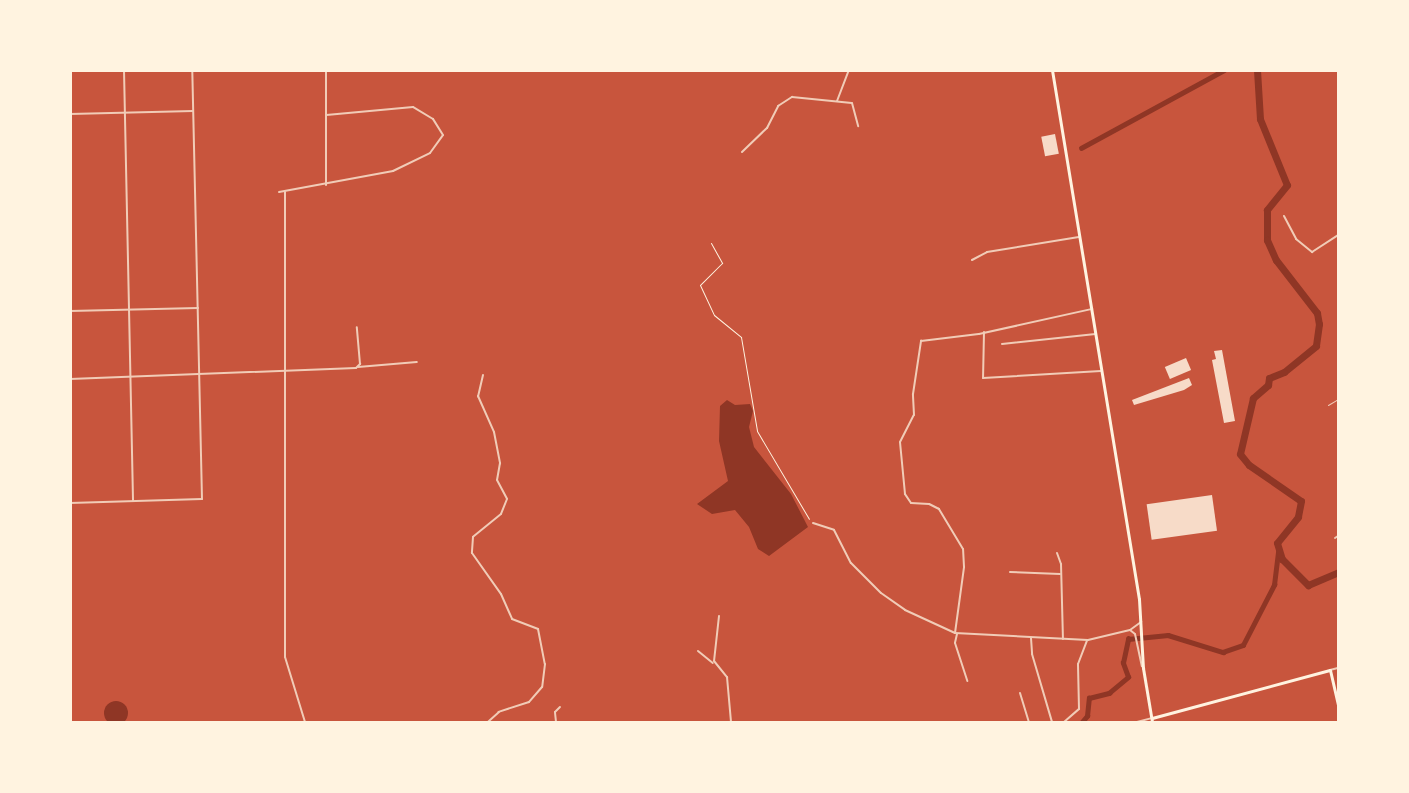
<!DOCTYPE html>
<style>
body{margin:0}
#map{position:relative;width:1409px;height:793px;overflow:hidden;background:#c8553d;font-family:"Source Sans 3",sans-serif}
div>[style]{position:absolute}
[style*='--x']{left:calc(var(--x)*1px);top:calc(var(--y)*1px);width:calc(var(--w)*1px);rotate:calc(var(--a)*1deg)}
.water>*{inset:0;background:#8f3625}
.round{border-radius:50%}
.canal>*{height:4.5px;margin:-2.25px;padding:0 2.25px;transform-origin:2.25px;border-radius:2.25px;background:#8f3625}
.river>*{height:7px;margin:-3.5px;padding:0 3.5px;transform-origin:3.5px;border-radius:3.5px;background:#8f3625}
.building>*{inset:0;background:#f7dbc8;transform-origin:0 0}
.path>*{height:1px;margin:-0.5px;padding:0 0.5px;transform-origin:0.5px;border-radius:0.5px;background:#fff3e0}
.service>*{height:1px;margin:-0.5px;padding:0 0.5px;transform-origin:0.5px;border-radius:0.5px;background:#f1ccb7}
.minor>*{height:2px;margin:-1px;padding:0 1px;transform-origin:1px;border-radius:1px;background:#f1ccb7}
.tertiary>*{height:2px;margin:-1px;padding:0 1px;transform-origin:1px;border-radius:1px;background:#f1ccb7}
.secondary>*{height:3px;margin:-1.5px;padding:0 1.5px;transform-origin:1.5px;border-radius:1.5px;background:#fff3e0}
span{translate:-50% -50%;white-space:nowrap;text-align:center;line-height:1.15;-webkit-text-stroke:6px #fff3e0;paint-order:stroke}
.frame{position:absolute;inset:0;border:72px solid #fff3e0;pointer-events:none}
</style>
<div id="map">
<div class="water">
<i style="clip-path:polygon(727px 400px,735px 405px,750px 404px,753px 411px,749px 427px,754px 447px,791px 494px,808px 527px,769px 556px,758px 549px,749px 527px,735px 510px,712px 514px,697px 504px,728px 481px,719px 441px,720px 406px)"></i>
<i class="round" style="left:104px;top:701px;width:24px;height:24px"></i>
</div>
<div class="canal">
<i style="--x:1081;--y:148;--w:163;--a:-28.6"></i>
<i style="--x:1082;--y:722;--w:8;--a:-50"></i>
<i style="--x:1087;--y:716;--w:18;--a:-84"></i>
<i style="--x:1089;--y:698;--w:21;--a:-14"></i>
<i style="--x:1109;--y:693;--w:25;--a:-40"></i>
<i style="--x:1128;--y:677;--w:15;--a:-110"></i>
<i style="--x:1123;--y:663;--w:25;--a:-78"></i>
<i style="--x:1128;--y:639;--w:40;--a:-5.7"></i>
<i style="--x:1168;--y:635;--w:58;--a:17.2"></i>
<i style="--x:1223;--y:652;--w:21;--a:-19"></i>
<i style="--x:1243;--y:645;--w:68;--a:-62.7"></i>
<i style="--x:1274;--y:585;--w:34;--a:-83"></i>
</div>
<div class="river">
<i style="--x:1257;--y:70;--w:49;--a:86.5"></i>
<i style="--x:1260;--y:119;--w:71;--a:67.8"></i>
<i style="--x:1287;--y:185;--w:32;--a:129"></i>
<i style="--x:1267;--y:210;--w:30;--a:90"></i>
<i style="--x:1267;--y:240;--w:22;--a:66"></i>
<i style="--x:1276;--y:260;--w:67;--a:52.3"></i>
<i style="--x:1317;--y:313;--w:11;--a:80"></i>
<i style="--x:1319;--y:324;--w:22;--a:98"></i>
<i style="--x:1316;--y:346;--w:41;--a:140.9"></i>
<i style="--x:1284;--y:372;--w:16;--a:158"></i>
<i style="--x:1269;--y:378;--w:7;--a:98"></i>
<i style="--x:1268;--y:385;--w:20;--a:139"></i>
<i style="--x:1253;--y:398;--w:57;--a:103.1"></i>
<i style="--x:1240;--y:454;--w:14;--a:51"></i>
<i style="--x:1249;--y:465;--w:63;--a:34.7"></i>
<i style="--x:1301;--y:501;--w:16;--a:101"></i>
<i style="--x:1298;--y:517;--w:33;--a:129"></i>
<i style="--x:1277;--y:543;--w:17;--a:73"></i>
<i style="--x:1282;--y:559;--w:37;--a:45"></i>
<i style="--x:1308;--y:585;--w:33;--a:-23"></i>
</div>
<div class="building">
<i style="left:1055px;top:134px;width:20px;height:14px;rotate:79deg"></i>
<i style="clip-path:polygon(1222px 350px,1235px 421px,1224px 423px,1212px 360px,1216px 359px,1214px 351px)"></i>
<i style="left:1186px;top:358px;width:13px;height:23px;rotate:67deg"></i>
<i style="clip-path:polygon(1189px 378px,1192px 385px,1184px 390px,1134px 405px,1132px 400px)"></i>
<i style="left:1212px;top:495px;width:36px;height:66px;rotate:82deg"></i>
</div>
<div class="path">
<i style="--x:711;--y:243;--w:23;--a:61"></i>
<i style="--x:722;--y:263;--w:31;--a:135"></i>
<i style="--x:700;--y:285;--w:33;--a:65"></i>
<i style="--x:714;--y:315;--w:35;--a:39"></i>
<i style="--x:741;--y:337;--w:95;--a:80.3"></i>
<i style="--x:757;--y:431;--w:102;--a:59.4"></i>
</div>
<div class="service">
<i style="--x:1328;--y:405;--w:12;--a:-31"></i>
</div>
<div class="minor">
<i style="--x:124;--y:70;--w:431;--a:88.8"></i>
<i style="--x:326;--y:70;--w:115;--a:90"></i>
<i style="--x:837;--y:101;--w:33;--a:-69"></i>
<i style="--x:70;--y:114;--w:123;--a:-1.4"></i>
<i style="--x:742;--y:152;--w:35;--a:-44"></i>
<i style="--x:767;--y:128;--w:25;--a:-63"></i>
<i style="--x:778;--y:106;--w:17;--a:-33"></i>
<i style="--x:792;--y:97;--w:60;--a:5.7"></i>
<i style="--x:852;--y:103;--w:24;--a:75"></i>
<i style="--x:279;--y:192;--w:116;--a:-10.4"></i>
<i style="--x:393;--y:171;--w:41;--a:-25.9"></i>
<i style="--x:430;--y:153;--w:22;--a:-54"></i>
<i style="--x:443;--y:135;--w:19;--a:-122"></i>
<i style="--x:433;--y:119;--w:23;--a:-149"></i>
<i style="--x:413;--y:107;--w:87;--a:174.7"></i>
<i style="--x:285;--y:192;--w:465;--a:90"></i>
<i style="--x:285;--y:657;--w:68;--a:72.9"></i>
<i style="--x:1284;--y:216;--w:26;--a:62"></i>
<i style="--x:1296;--y:239;--w:21;--a:39"></i>
<i style="--x:1312;--y:252;--w:31;--a:-33"></i>
<i style="--x:972;--y:260;--w:17;--a:-28"></i>
<i style="--x:987;--y:252;--w:93;--a:-9.3"></i>
<i style="--x:70;--y:311;--w:128;--a:-1.3"></i>
<i style="--x:984;--y:332;--w:46;--a:91.2"></i>
<i style="--x:983;--y:378;--w:118;--a:-3.4"></i>
<i style="--x:1002;--y:344;--w:94;--a:-6.1"></i>
<i style="--x:358;--y:367;--w:59;--a:-4.8"></i>
<i style="--x:483;--y:375;--w:22;--a:103"></i>
<i style="--x:478;--y:396;--w:39;--a:66"></i>
<i style="--x:494;--y:432;--w:32;--a:79"></i>
<i style="--x:500;--y:463;--w:17;--a:100"></i>
<i style="--x:497;--y:480;--w:21;--a:62"></i>
<i style="--x:507;--y:499;--w:16;--a:112"></i>
<i style="--x:501;--y:514;--w:36;--a:141"></i>
<i style="--x:473;--y:537;--w:16;--a:94"></i>
<i style="--x:472;--y:553;--w:50;--a:54.7"></i>
<i style="--x:501;--y:594;--w:27;--a:66"></i>
<i style="--x:512;--y:619;--w:28;--a:21"></i>
<i style="--x:538;--y:629;--w:36;--a:79"></i>
<i style="--x:545;--y:664;--w:23;--a:97"></i>
<i style="--x:542;--y:687;--w:20;--a:131"></i>
<i style="--x:529;--y:702;--w:32;--a:162"></i>
<i style="--x:499;--y:712;--w:15;--a:138"></i>
<i style="--x:70;--y:379;--w:286;--a:-2.2"></i>
<i style="--x:356;--y:368;--w:6;--a:-45"></i>
<i style="--x:360;--y:364;--w:37;--a:-95"></i>
<i style="--x:70;--y:503;--w:132;--a:-1.7"></i>
<i style="--x:202;--y:499;--w:429;--a:-91.3"></i>
<i style="--x:813;--y:523;--w:22;--a:18"></i>
<i style="--x:834;--y:530;--w:37;--a:63"></i>
<i style="--x:851;--y:563;--w:42;--a:45"></i>
<i style="--x:881;--y:593;--w:29;--a:35"></i>
<i style="--x:905;--y:610;--w:55;--a:24.7"></i>
<i style="--x:955;--y:633;--w:133;--a:3"></i>
<i style="--x:1088;--y:640;--w:43;--a:-13.4"></i>
<i style="--x:1130;--y:630;--w:14;--a:-36"></i>
<i style="--x:1335;--y:538;--w:4;--a:-34"></i>
<i style="--x:1057;--y:553;--w:12;--a:70"></i>
<i style="--x:1061;--y:564;--w:75;--a:88.5"></i>
<i style="--x:1010;--y:572;--w:50;--a:2.3"></i>
<i style="--x:719;--y:616;--w:45;--a:96.3"></i>
<i style="--x:714;--y:661;--w:21;--a:51"></i>
<i style="--x:727;--y:677;--w:45;--a:84.9"></i>
<i style="--x:1130;--y:630;--w:6;--a:39"></i>
<i style="--x:1135;--y:634;--w:33;--a:78"></i>
<i style="--x:955;--y:633;--w:67;--a:-82.2"></i>
<i style="--x:964;--y:567;--w:18;--a:-93"></i>
<i style="--x:963;--y:549;--w:47;--a:-121"></i>
<i style="--x:939;--y:509;--w:11;--a:-153"></i>
<i style="--x:929;--y:504;--w:18;--a:-177"></i>
<i style="--x:911;--y:503;--w:11;--a:-124"></i>
<i style="--x:905;--y:494;--w:52;--a:-95.5"></i>
<i style="--x:900;--y:442;--w:30;--a:-63"></i>
<i style="--x:914;--y:415;--w:21;--a:-93"></i>
<i style="--x:913;--y:394;--w:54;--a:-81.4"></i>
<i style="--x:921;--y:341;--w:58;--a:-6.9"></i>
<i style="--x:979;--y:334;--w:116;--a:-12.5"></i>
<i style="--x:957;--y:634;--w:9;--a:103"></i>
<i style="--x:955;--y:643;--w:40;--a:72"></i>
<i style="--x:1031;--y:638;--w:16;--a:86"></i>
<i style="--x:1032;--y:654;--w:71;--a:73.6"></i>
<i style="--x:698;--y:651;--w:19;--a:39"></i>
<i style="--x:1020;--y:693;--w:30;--a:73"></i>
<i style="--x:556;--y:722;--w:10;--a:-96"></i>
<i style="--x:555;--y:712;--w:7;--a:-45"></i>
<i style="--x:1064;--y:722;--w:20;--a:-41"></i>
<i style="--x:1079;--y:709;--w:45;--a:-91.3"></i>
<i style="--x:1078;--y:664;--w:25;--a:-69"></i>
<i style="--x:1137;--y:722;--w:16;--a:-15"></i>
</div>
<div class="tertiary">
<i style="--x:1330;--y:670;--w:8;--a:-14"></i>
</div>
<div class="secondary">
<i style="--x:1052;--y:70;--w:536;--a:80.66"></i>
<i style="--x:1139;--y:599;--w:69;--a:86.7"></i>
<i style="--x:1143;--y:668;--w:55;--a:80.5"></i>
<i style="--x:1152;--y:718;--w:184;--a:-15.1"></i>
<i style="--x:1330;--y:670;--w:37;--a:77"></i>
</div>
<div class="frame"></div>
</div>
